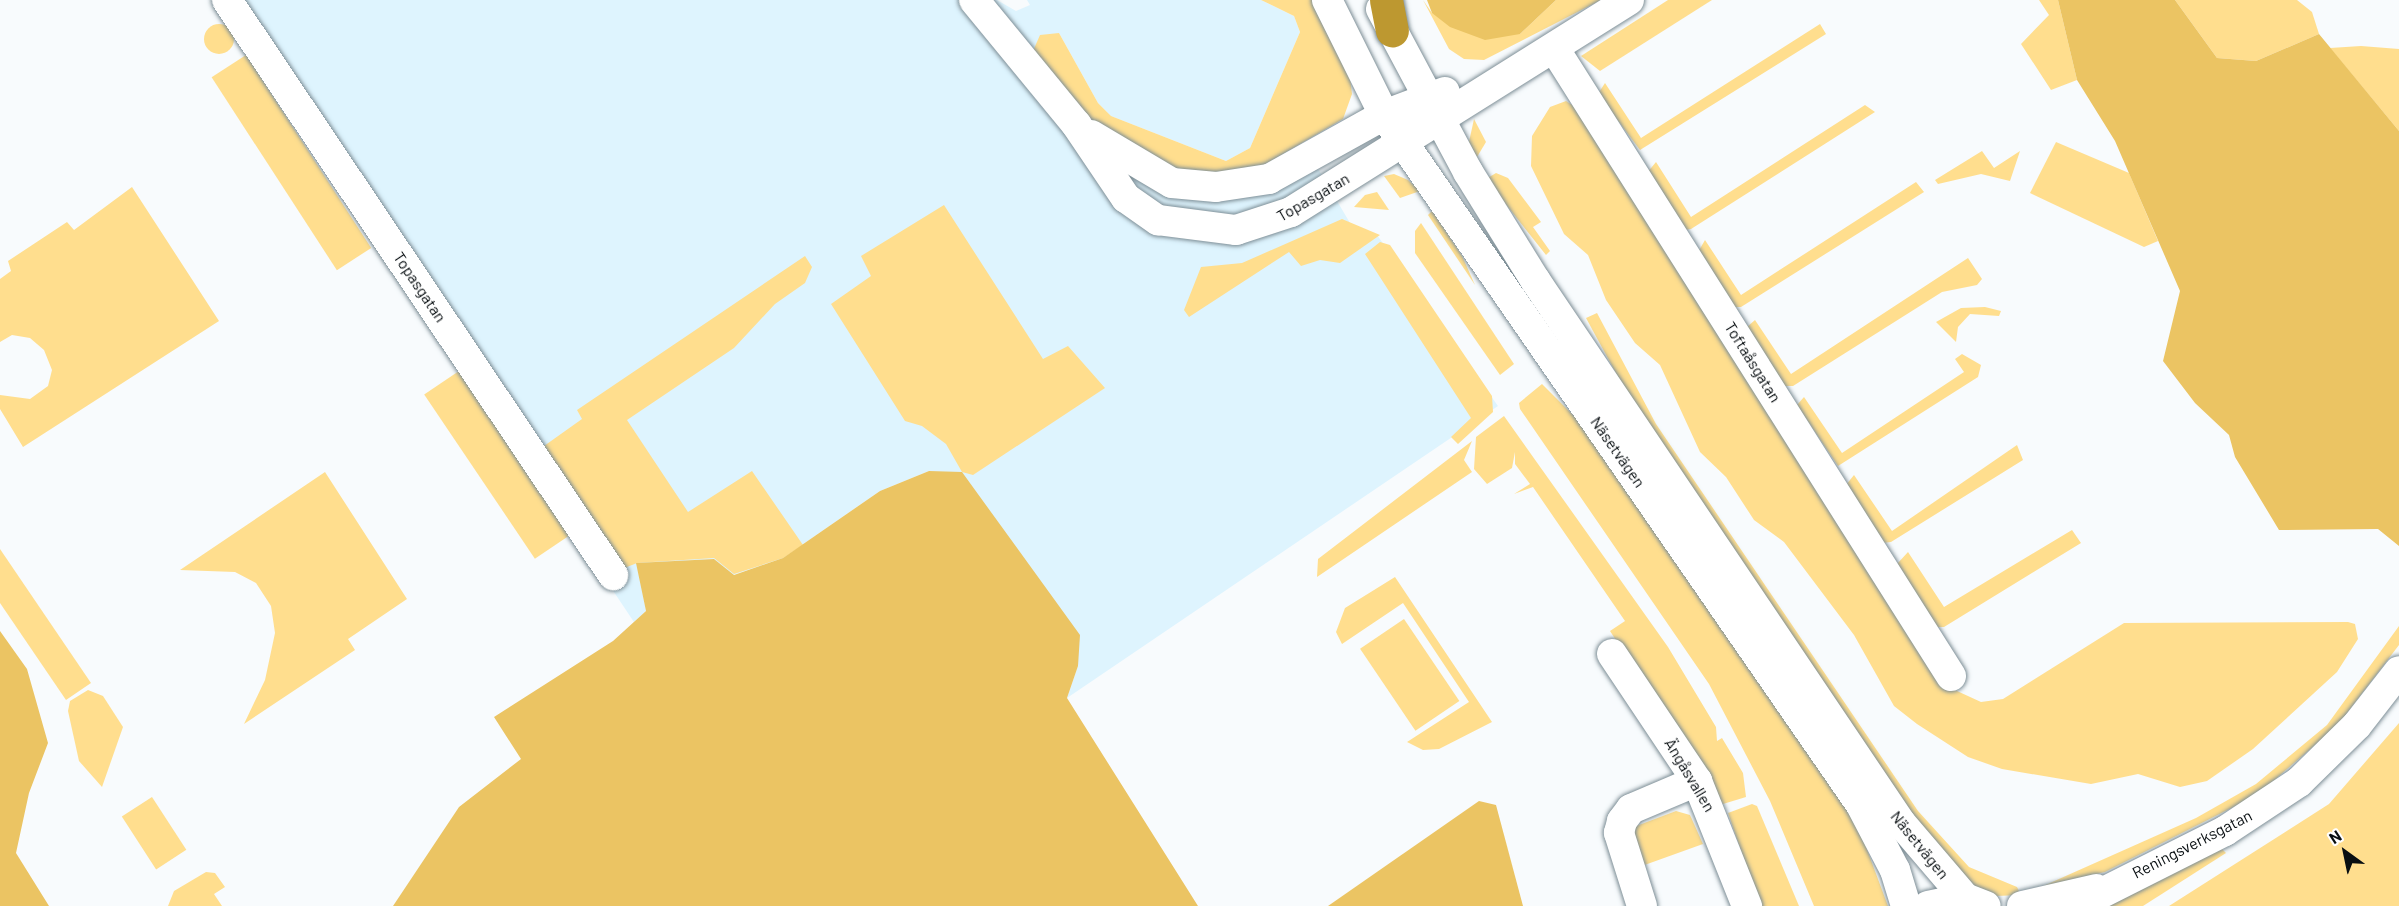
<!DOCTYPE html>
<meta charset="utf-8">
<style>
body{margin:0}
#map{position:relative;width:2399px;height:906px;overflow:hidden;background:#f8fbfd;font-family:Barlow,sans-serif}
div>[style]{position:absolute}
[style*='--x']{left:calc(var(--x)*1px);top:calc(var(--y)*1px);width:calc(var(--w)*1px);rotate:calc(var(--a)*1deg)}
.built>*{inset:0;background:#def4fe}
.green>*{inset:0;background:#ffde8e;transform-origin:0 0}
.round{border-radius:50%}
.forest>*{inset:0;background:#ebc463}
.roads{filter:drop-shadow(0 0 2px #7d8e96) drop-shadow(0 0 2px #7d8e96)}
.minor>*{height:30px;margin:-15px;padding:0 15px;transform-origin:15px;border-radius:15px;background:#fff}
.highway>*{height:33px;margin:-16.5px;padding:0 16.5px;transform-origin:16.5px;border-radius:16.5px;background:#bd9830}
span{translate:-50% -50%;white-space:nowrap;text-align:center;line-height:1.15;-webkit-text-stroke:4.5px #fff;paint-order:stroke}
.street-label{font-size:16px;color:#080e11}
.north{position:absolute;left:2315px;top:822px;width:60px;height:60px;-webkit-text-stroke:4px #fff;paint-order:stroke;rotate:327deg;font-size:16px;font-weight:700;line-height:24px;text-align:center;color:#080e11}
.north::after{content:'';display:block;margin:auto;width:21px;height:27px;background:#080e11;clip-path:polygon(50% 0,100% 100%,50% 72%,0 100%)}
</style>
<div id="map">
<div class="built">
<i style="clip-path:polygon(218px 0,997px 0,1016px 11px,1030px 5px,1027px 0,1261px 0,1294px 16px,1300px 32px,1250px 148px,1226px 161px,1111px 116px,1098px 103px,1059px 33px,1033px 51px,1183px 176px,1304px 145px,1350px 223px,1377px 235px,1498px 406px,1067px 698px,1078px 666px,929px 471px,880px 491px,783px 558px,733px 575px,714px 559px,637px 564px,646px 611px,634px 622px)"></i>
</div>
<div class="green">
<i style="clip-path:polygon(1261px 0,1314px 0,1350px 77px,1352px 94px,1343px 119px,1252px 172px,1183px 176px,1091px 123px,1033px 51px,1040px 35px,1059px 33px,1098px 103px,1111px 116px,1226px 161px,1250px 148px,1300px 32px,1294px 16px)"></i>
<i style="clip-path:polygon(1423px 0,1432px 13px,1520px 34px,1556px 0,1601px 0,1484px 60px,1464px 59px,1449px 49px)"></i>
<i style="clip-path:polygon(1668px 0,1712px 0,1600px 71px,1581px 56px)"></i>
<i style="clip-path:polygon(2039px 0,2058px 0,2077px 80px,2051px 90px,2021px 44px,2049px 15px)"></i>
<i style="clip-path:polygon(2175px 0,2297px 0,2312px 12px,2319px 34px,2256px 61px,2217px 58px)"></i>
<i style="clip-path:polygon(1820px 24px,1826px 34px,1640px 150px,1598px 94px,1605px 83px,1641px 138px)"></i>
<i class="round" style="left:204px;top:24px;width:30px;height:30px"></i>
<i style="clip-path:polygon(2361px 46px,2399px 49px,2399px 131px,2330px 48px)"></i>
<i style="left:246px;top:55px;width:230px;height:41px;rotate:57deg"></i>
<i style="clip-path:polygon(1566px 101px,1577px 108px,1944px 685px,1981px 702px,2003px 699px,2124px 623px,2348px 622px,2355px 624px,2358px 639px,2337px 672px,2253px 749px,2207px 781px,2180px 787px,2138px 774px,2091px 784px,2002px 769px,1968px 757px,1917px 724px,1894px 706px,1854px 635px,1784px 542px,1754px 520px,1726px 477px,1700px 452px,1660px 365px,1635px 343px,1606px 300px,1588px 255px,1564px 234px,1531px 166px,1532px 136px,1550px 107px)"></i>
<i style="clip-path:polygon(1865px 105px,1875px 112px,1691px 229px,1684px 230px,1647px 173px,1656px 162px,1691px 217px)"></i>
<i style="clip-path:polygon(1474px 119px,1486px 142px,1477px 157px,1469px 142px)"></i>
<i style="clip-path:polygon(2056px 142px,2129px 173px,2158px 241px,2144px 247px,2030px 193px)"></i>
<i style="clip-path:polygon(1982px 151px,1994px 168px,2020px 151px,2010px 181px,1981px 174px,1938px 184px,1935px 180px)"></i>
<i style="clip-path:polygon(1496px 173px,1508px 178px,1541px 222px,1533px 227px,1550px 251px,1546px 255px,1486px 179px)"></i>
<i style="clip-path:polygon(1394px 174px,1408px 180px,1420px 191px,1400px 198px,1384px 176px)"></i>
<i style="clip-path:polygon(1916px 182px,1924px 192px,1741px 307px,1733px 307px,1697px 254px,1705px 240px,1741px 295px)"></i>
<i style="clip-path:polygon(132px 187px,219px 321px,23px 447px,0 409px,0 395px,30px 399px,48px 386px,52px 370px,44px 350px,30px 338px,12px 335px,0 342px,0 279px,11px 271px,8px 261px,67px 222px,74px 230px)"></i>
<i style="clip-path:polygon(1377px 192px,1389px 210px,1354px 207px,1365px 195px)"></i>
<i style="clip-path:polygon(944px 205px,1043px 359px,1068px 346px,1105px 388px,973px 475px,962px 472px,946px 444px,922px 426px,905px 421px,831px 304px,871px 276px,861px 256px)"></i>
<i style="clip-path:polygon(1432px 211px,1462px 256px,1475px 285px,1428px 215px)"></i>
<i style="clip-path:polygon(1342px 219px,1380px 235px,1340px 263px,1320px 260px,1301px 266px,1289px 252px,1189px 317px,1184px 310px,1201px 267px,1242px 263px)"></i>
<i style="clip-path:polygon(1421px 223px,1514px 364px,1500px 375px,1415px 253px,1415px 231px)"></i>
<i style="clip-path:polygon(1380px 242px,1390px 245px,1492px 396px,1493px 412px,1458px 444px,1451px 437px,1471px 418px,1365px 254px)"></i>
<i style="clip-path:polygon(805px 256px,812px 267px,805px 283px,775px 304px,734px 348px,627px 420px,688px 512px,752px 471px,803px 545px,783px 558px,734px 574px,714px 558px,637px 563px,622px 569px,544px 446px,582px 419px,577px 410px)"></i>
<i style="clip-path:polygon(1968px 258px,1982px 279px,1977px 285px,1942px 292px,1793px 386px,1781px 386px,1747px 327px,1755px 320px,1791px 374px)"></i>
<i style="clip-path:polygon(1985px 307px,2001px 311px,1999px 316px,1970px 314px,1958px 327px,1956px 342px,1936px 322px,1961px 308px)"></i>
<i style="clip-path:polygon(1597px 313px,1656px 424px,1918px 811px,1969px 867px,2017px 887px,2021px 895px,1996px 896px,1973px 887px,1946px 863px,1623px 386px,1586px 318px)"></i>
<i style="clip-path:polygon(1962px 354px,1981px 365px,1978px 377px,1838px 466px,1797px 405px,1804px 397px,1842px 453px,1964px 372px,1955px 359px)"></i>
<i style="left:459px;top:371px;width:198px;height:42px;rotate:56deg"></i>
<i style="clip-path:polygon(1542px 384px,1575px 417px,1859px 828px,1888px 906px,1814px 906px,1770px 801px,1709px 684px,1520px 409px,1519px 403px)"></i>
<i style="clip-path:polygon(1504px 416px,1668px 647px,1716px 727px,1717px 741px,1722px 738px,1743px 773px,1746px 797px,1723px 804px,1610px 631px,1625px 621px,1533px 487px,1514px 494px,1530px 484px,1515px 464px,1515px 452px,1512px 468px,1487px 484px,1474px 469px,1476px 437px)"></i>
<i style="clip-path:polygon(1472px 441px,1464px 460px,1472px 472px,1317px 577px,1318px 559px)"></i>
<i style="clip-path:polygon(2017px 445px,2023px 460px,1891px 542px,1882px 543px,1846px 485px,1854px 475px,1892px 531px)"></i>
<i style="clip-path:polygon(325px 472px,407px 599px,348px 639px,355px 650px,244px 724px,265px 680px,275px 633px,271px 606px,256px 583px,235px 572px,180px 570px)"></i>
<i style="clip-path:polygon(2072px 530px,2081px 543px,1944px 627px,1934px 627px,1897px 564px,1908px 552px,1944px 607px)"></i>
<i style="clip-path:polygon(0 549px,91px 683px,66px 700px,0 603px)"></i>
<i style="clip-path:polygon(1395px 577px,1492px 722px,1439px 749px,1423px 750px,1407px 742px,1469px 702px,1403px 603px,1342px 644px,1336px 632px,1345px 608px)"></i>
<i style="left:1404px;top:619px;width:99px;height:53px;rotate:56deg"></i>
<i style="clip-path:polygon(2399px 626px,2399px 645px,2337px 726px,2257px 795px,2105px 872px,2041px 887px,2196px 818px,2256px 784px,2327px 725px)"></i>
<i style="clip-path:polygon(88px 690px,103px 696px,123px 727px,102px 787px,79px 761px,68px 711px,70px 701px)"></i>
<i style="clip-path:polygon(2399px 723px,2399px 906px,2169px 906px,2329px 804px)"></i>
<i style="left:152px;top:797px;width:63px;height:36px;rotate:57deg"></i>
<i style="clip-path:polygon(1752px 804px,1757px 806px,1799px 906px,1760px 906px,1728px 813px)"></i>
<i style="clip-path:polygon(1676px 811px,1690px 815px,1703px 844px,1639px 867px,1631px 828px)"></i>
<i style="clip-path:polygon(2222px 849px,2226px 853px,2143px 906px,2097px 906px)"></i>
<i style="clip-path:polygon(206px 872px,215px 873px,225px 887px,214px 894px,222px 906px,168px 906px,174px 891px)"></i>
</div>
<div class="forest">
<i style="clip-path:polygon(1427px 0,1556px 0,1520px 34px,1485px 40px,1450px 27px,1432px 13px)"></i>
<i style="clip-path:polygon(2058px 0,2175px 0,2217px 58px,2256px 61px,2319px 34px,2399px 131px,2399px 546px,2378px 529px,2279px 530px,2235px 457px,2229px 435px,2195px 403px,2163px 361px,2180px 291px,2115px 141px,2077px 80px)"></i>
<i style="clip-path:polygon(929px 471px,962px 472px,1080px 635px,1078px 666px,1067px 698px,1198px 906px,393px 906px,459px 807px,521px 759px,494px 717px,613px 641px,646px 611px,636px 563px,714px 559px,734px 575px,783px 558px,880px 491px)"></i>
<i style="clip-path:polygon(0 631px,27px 669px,48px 743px,29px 793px,16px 853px,49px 906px,0 906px)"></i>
<i style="clip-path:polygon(1479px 801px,1496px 805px,1523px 906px,1328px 906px)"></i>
</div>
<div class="roads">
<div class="minor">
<i style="--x:227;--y:0;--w:693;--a:56.13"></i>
<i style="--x:974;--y:0;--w:161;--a:50.6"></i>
<i style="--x:1076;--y:124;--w:89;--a:56"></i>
<i style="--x:1126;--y:198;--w:39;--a:35"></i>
<i style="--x:1158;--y:220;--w:79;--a:7.3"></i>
<i style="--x:1236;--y:230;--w:58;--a:-18.1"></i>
<i style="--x:1291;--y:212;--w:399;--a:-32.1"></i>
<i style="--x:1327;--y:0;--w:128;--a:63.6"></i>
<i style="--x:1384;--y:115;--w:839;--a:55.34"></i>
<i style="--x:1861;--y:805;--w:73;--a:62.4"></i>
<i style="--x:1895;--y:870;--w:38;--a:73"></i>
<i style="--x:1381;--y:9;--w:185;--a:61.9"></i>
<i style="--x:1468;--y:172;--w:127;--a:58.2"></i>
<i style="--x:1535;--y:280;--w:655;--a:56.02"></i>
<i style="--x:1901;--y:823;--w:99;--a:49.5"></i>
<i style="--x:1554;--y:48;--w:743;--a:57.7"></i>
<i style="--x:1091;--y:135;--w:94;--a:30.7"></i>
<i style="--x:1172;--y:183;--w:44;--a:5.2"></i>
<i style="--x:1216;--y:187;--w:54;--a:-8.6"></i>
<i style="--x:1269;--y:179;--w:132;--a:-29.1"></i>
<i style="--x:1384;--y:115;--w:65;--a:-20.7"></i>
<i style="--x:1612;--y:654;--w:153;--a:56.2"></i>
<i style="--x:1697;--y:781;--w:135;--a:68.2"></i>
<i style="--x:1642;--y:906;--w:77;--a:-107.5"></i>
<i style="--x:1619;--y:833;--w:12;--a:-76"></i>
<i style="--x:1622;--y:821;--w:15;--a:-53"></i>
<i style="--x:1631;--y:809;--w:72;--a:-23"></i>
<i style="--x:1928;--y:906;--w:38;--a:-12"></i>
<i style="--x:1965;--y:898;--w:22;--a:21"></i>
<i style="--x:2022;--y:906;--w:76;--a:-12.9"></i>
<i style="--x:2076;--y:906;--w:167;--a:-26.7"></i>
<i style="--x:2225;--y:831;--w:89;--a:-33.5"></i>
<i style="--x:2299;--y:782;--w:81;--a:-44.5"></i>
<i style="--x:2357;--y:725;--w:68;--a:-52.1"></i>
</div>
<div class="highway">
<i style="--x:1386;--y:0;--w:31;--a:79"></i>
</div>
</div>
<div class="street-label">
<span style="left:1313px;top:197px;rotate:-30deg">Topasgatan</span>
<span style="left:420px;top:287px;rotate:56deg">Topasgatan</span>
<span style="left:1753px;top:362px;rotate:58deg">Toftaåsgatan</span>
<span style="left:1618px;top:452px;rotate:55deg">Näsetvägen</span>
<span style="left:1690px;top:775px;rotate:59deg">Ängåsvallen</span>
<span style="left:2192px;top:844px;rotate:-27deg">Reningsverksgatan</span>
<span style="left:1920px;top:845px;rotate:51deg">Näsetvägen</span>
</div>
<div class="north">N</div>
</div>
